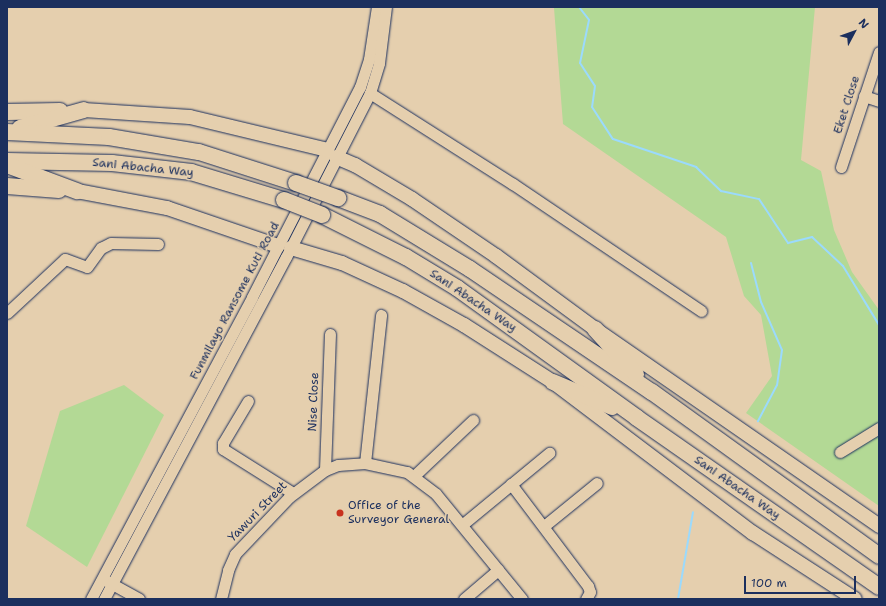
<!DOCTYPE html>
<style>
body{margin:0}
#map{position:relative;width:886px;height:606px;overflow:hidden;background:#e5cfae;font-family:"Shantell Sans",sans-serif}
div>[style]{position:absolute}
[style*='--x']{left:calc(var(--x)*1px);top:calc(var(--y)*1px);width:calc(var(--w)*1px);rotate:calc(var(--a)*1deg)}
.green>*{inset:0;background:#b3d995}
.stream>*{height:2px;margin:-1px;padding:0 1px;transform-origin:1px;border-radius:1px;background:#9bdafd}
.roads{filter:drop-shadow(0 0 1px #1b2f5e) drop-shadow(0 0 1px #1b2f5e)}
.minor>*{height:11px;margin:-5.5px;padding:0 5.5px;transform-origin:5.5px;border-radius:5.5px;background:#e5cfae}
.major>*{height:14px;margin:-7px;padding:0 7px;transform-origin:7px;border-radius:7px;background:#e5cfae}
.highway>*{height:16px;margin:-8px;padding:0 8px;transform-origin:8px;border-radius:8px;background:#e5cfae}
.bridges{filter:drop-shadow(0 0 1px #1b2f5e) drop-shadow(0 0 1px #1b2f5e)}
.highway-bridge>*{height:16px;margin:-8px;padding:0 8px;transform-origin:8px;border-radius:8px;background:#e5cfae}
.dots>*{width:11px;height:11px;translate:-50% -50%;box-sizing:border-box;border:2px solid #e5cfae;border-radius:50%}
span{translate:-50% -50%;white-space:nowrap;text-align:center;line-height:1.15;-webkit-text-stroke:3px #e5cfae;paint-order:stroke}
.street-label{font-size:12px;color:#1b2f5e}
.poi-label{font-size:12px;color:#1b2f5e}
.left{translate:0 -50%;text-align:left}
.frame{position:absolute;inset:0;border:8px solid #1b2f5e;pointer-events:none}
.north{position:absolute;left:834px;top:12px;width:40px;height:40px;-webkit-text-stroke:3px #e5cfae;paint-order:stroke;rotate:49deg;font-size:11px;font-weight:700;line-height:16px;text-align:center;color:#1b2f5e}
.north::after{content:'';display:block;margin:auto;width:14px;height:18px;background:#1b2f5e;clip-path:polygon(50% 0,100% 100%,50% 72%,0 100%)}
.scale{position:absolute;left:744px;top:576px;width:112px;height:18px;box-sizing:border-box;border:2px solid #1b2f5e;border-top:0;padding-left:5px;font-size:12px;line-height:14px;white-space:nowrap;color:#1b2f5e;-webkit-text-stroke:3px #e5cfae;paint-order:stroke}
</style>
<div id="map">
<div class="green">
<i style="clip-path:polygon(551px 7px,815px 7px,801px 160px,821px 171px,834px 230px,852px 272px,879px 310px,879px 506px,746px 413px,772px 376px,761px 315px,744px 296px,726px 237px,563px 124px,554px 8px)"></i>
<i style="clip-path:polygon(124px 385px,164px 415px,87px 567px,26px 526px,60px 411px)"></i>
</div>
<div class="stream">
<i style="--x:579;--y:7;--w:16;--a:52"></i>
<i style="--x:589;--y:20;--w:44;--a:101.8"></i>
<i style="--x:580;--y:63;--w:27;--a:57"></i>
<i style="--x:595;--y:86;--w:21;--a:98"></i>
<i style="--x:592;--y:107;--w:38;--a:57"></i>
<i style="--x:613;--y:139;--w:88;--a:18.6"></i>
<i style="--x:696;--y:167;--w:35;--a:44"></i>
<i style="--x:721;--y:191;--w:39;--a:12"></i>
<i style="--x:759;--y:199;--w:53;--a:56.6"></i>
<i style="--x:788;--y:243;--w:25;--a:-14"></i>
<i style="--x:812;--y:237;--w:42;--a:43.1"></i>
<i style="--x:843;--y:266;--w:69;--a:58.6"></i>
<i style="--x:751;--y:263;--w:40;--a:75.6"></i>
<i style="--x:761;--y:302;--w:52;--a:66.4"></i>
<i style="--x:782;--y:350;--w:35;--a:98"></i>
<i style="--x:777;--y:385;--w:41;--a:117.8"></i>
<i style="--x:678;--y:599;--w:88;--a:-80.2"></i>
</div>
<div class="roads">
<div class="minor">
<i style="--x:370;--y:93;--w:169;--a:32.5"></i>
<i style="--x:513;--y:184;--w:227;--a:34"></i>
<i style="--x:864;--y:96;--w:16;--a:18"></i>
<i style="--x:841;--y:167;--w:121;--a:-71.7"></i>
<i style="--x:7;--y:313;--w:79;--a:-43"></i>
<i style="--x:65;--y:259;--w:23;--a:20"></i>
<i style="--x:87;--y:267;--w:24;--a:-54"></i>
<i style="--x:101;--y:248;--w:11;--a:-27"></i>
<i style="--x:111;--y:243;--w:47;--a:1.2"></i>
<i style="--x:248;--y:401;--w:49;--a:120.8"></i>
<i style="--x:223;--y:443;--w:6;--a:90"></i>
<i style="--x:223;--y:449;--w:83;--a:32.2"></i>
<i style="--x:840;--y:452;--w:46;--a:-31.6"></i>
<i style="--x:365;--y:463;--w:149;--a:-83.8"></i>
<i style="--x:325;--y:470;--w:136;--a:-87.9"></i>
<i style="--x:415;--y:475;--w:80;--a:-43.5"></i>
<i style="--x:511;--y:484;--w:128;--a:53"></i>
<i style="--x:588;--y:586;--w:6;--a:72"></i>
<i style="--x:590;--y:592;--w:8;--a:120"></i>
<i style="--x:463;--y:524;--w:112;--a:-39.5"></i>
<i style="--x:544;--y:526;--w:68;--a:-39.1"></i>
<i style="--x:105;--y:580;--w:39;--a:29"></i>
<i style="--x:91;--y:599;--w:342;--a:-61.9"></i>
<i style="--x:252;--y:297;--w:236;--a:-62.8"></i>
<i style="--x:360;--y:87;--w:29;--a:-72"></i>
<i style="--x:369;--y:59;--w:53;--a:-81.3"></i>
<i style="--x:104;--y:599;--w:387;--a:-62"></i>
<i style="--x:286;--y:257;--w:184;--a:-62.9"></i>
<i style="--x:370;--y:93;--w:31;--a:-73"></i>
<i style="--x:379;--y:63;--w:56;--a:-82.9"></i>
<i style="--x:221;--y:599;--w:30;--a:-76"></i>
<i style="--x:228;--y:570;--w:17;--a:-66"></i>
<i style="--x:235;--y:554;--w:79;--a:-46.5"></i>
<i style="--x:289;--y:497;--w:45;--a:-36.9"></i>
<i style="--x:325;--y:470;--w:14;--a:-21"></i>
<i style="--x:338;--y:465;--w:27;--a:-4"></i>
<i style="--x:365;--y:463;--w:43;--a:12.1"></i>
<i style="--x:407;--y:472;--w:36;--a:37"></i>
<i style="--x:436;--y:494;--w:136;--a:50.7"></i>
<i style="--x:464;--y:599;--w:45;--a:-40.5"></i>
</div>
<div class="major">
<i style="--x:84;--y:110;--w:106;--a:3.8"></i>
<i style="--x:190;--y:117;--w:141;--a:13.5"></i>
<i style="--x:336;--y:157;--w:21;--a:23"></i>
<i style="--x:355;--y:165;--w:66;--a:30.8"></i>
<i style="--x:412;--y:199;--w:102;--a:34.2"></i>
<i style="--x:496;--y:256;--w:123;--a:36.4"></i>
<i style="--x:595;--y:329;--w:346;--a:34.7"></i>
<i style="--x:77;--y:191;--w:92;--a:10.7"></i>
<i style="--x:167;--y:208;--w:117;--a:18.9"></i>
<i style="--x:291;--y:248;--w:53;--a:16.4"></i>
<i style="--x:342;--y:263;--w:67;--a:24.7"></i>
<i style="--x:403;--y:291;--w:70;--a:29.1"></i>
<i style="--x:464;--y:325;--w:106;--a:32.6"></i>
<i style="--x:553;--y:382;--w:251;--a:37.1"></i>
<i style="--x:753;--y:533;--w:121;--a:32.9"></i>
</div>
<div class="highway">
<i style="--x:7;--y:112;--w:53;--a:-1.1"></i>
<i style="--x:20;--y:128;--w:66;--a:-15.7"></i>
<i style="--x:7;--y:132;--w:102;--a:2.8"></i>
<i style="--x:109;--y:137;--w:91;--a:9.5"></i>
<i style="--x:199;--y:152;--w:102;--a:17.7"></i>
<i style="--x:7;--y:161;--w:105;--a:1.1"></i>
<i style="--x:112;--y:163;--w:80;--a:6.5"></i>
<i style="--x:191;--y:172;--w:97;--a:16.8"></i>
<i style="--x:7;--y:165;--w:75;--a:20.4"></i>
<i style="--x:7;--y:186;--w:52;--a:4.4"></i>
<i style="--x:338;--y:198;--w:45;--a:20.9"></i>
<i style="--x:380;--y:214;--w:105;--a:31.4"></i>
<i style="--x:470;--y:269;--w:220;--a:34.1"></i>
<i style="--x:652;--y:392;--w:280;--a:35.8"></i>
<i style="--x:322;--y:215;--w:94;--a:26.6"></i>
<i style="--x:406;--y:257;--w:60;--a:31.3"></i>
<i style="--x:457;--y:288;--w:222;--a:35.8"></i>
<i style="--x:637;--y:418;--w:295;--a:34.9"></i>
<i style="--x:595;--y:329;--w:61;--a:47.7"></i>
<i style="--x:553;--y:382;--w:64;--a:23"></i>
</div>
</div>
<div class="bridges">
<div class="highway-bridge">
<i style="--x:296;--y:183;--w:45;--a:19.7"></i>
<i style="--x:284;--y:200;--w:41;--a:21.5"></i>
</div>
</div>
<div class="dots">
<i style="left:340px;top:513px;background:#c8321e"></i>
</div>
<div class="street-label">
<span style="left:847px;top:105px;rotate:-72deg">Eket Close</span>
<span style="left:143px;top:168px;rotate:6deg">Sani Abacha Way</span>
<span style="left:235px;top:301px;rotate:-62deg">Funmilayo Ransome Kuti Road</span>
<span style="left:473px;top:301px;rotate:34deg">Sani Abacha Way</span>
<span style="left:314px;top:402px;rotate:-88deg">Nise Close</span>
<span style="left:737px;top:488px;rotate:35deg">Sani Abacha Way</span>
<span style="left:258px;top:512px;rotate:-46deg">Yawuri Street</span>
</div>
<div class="poi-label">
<span class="left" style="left:348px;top:513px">Office of the<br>Surveyor General</span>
</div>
<div class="frame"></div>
<div class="north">N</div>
<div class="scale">100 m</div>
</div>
